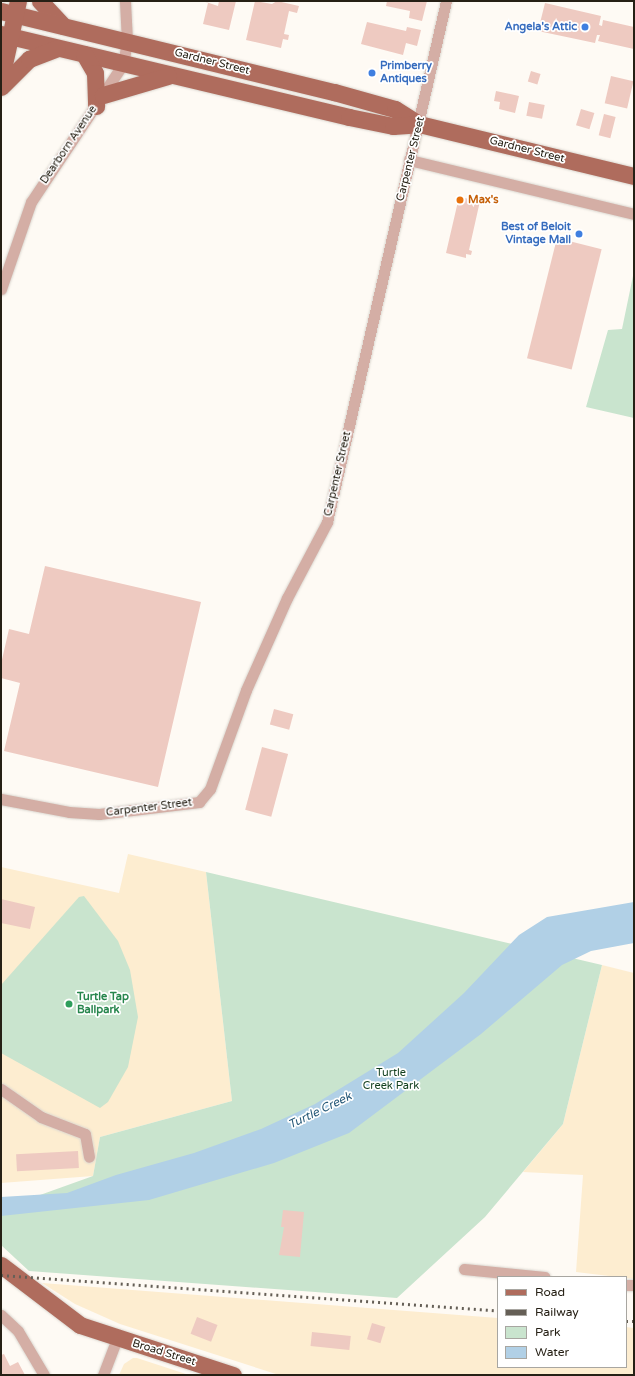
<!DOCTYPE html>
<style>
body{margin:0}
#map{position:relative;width:635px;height:1376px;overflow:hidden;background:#fefaf4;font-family:"Varela Round",sans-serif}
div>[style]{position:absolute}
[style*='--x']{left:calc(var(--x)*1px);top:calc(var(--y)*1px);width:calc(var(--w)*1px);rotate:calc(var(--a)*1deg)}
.built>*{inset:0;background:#fdedd0}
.green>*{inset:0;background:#c9e4ce}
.water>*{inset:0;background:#b1d0e6}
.building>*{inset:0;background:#eecac1;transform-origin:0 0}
.roads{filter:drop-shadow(0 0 1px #dbd7d0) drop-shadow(0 0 1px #dbd7d0)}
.minor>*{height:11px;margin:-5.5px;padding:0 5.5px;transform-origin:5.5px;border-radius:5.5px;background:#d4aea5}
.primary>*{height:17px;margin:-8.5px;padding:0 8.5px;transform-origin:8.5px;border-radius:8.5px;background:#af6c5d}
.rail>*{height:3px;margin-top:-1.5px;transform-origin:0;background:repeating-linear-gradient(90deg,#655f56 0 2px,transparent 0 6px)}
.dots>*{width:11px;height:11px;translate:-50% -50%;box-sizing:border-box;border:2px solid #fff;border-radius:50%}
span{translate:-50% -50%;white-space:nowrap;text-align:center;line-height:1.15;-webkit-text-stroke:3.5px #fff;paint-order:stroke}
.shop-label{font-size:11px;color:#366cbe;font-weight:700}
.right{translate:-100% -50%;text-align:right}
.left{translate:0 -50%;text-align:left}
.street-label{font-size:11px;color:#262015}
.food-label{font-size:11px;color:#c56008;font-weight:700}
.leisure-label{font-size:11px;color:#27864d;font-weight:700}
.park-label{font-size:11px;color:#144121}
.water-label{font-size:12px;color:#265978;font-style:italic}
.frame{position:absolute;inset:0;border:2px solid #262015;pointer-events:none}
.legend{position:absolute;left:497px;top:1276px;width:130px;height:92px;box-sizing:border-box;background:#fff;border:1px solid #a8a6a1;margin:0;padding:5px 7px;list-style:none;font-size:12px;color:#262015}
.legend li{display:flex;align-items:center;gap:8px;height:20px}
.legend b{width:20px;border:1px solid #a8a6a1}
</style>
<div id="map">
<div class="built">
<i style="clip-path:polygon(128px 854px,206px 872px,232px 1101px,100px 1137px,93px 1176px,1px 1183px,1px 867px,119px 893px)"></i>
<i style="clip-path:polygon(602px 965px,634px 973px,634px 1279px,576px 1272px,583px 1175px,523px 1172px,563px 1124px)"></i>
<i style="clip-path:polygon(42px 1283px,498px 1318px,498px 1367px,626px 1367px,626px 1327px,634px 1328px,634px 1375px,279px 1375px,120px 1324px,75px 1304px)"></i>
<i style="clip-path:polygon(133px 1358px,137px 1358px,189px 1375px,119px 1375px,124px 1364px)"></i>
</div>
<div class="green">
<i style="clip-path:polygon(634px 271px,634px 418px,586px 407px,608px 330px,622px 329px)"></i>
<i style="clip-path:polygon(206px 872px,602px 965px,563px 1124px,485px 1217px,397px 1298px,29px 1271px,1px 1245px,1px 1209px,93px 1176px,100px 1137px,232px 1101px)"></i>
<i style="clip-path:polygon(84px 896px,118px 941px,130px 970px,138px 1017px,128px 1067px,108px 1102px,100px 1108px,1px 1053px,1px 985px,79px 897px)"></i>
</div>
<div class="water">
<i style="clip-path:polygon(634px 902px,634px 943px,591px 951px,562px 965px,481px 1034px,349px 1133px,274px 1163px,149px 1200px,1px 1216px,1px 1197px,67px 1193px,116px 1175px,194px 1153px,261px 1129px,315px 1104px,398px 1053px,464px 993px,519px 935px,547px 917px)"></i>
</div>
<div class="building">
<i style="clip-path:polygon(203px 1px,218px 6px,219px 1px,236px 1px,229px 30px,203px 24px,208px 3px)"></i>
<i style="clip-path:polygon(255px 1px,272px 4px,277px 1px,299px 6px,297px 13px,289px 11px,284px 34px,289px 35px,288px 40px,283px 39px,281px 48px,246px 40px)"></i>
<i style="clip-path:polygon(387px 1px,427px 1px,422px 21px,409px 18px,410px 11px,386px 6px)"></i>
<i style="clip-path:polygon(545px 3px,601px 16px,599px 25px,602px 26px,603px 20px,634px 27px,634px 49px,598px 41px,600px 35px,597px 35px,595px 43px,538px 31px)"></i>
<i style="clip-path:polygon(367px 22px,406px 31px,407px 27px,421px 30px,417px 46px,406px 43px,403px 55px,361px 44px)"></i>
<i style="left:531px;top:71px;width:10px;height:11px;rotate:17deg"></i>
<i style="left:611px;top:76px;width:23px;height:28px;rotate:13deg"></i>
<i style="clip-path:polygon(496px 91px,519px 96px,515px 113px,499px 109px,500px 102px,494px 101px)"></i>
<i style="left:529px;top:102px;width:16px;height:14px;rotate:11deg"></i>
<i style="left:581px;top:109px;width:14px;height:17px;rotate:17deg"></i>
<i style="left:604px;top:114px;width:12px;height:22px;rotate:14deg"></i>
<i style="clip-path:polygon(459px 197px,480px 201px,469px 250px,472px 251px,471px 255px,466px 254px,466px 258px,446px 253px)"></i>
<i style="left:557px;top:238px;width:46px;height:124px;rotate:14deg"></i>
<i style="clip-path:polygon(45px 566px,201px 602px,158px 787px,4px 751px,20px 683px,1px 678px,1px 664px,9px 629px,29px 634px)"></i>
<i style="left:274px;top:709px;width:20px;height:16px;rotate:15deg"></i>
<i style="left:262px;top:747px;width:27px;height:65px;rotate:15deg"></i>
<i style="clip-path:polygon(1px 899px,35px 907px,30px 929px,1px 923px)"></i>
<i style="left:78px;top:1151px;width:17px;height:62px;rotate:87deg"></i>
<i style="clip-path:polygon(283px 1210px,304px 1212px,300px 1257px,279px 1255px,284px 1227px,281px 1227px)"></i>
<i style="left:197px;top:1317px;width:22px;height:18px;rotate:21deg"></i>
<i style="left:372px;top:1323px;width:14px;height:17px;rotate:17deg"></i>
<i style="left:312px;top:1332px;width:39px;height:14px;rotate:6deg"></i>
<i style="clip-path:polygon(4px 1354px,10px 1366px,18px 1362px,25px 1375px,1px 1375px,1px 1355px)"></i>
</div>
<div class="roads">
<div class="minor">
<i style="--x:409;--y:160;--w:231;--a:13.5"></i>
<i style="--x:1;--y:289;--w:92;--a:-71"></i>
<i style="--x:31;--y:202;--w:166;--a:-56.3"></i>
<i style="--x:123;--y:64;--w:23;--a:-80"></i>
<i style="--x:127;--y:41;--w:40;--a:-92.9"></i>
<i style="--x:1;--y:799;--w:69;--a:10.8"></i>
<i style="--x:69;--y:812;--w:30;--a:4"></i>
<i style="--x:99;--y:814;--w:101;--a:-6.8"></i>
<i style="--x:199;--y:802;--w:17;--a:-50"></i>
<i style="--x:210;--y:789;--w:105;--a:-70"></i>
<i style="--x:246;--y:690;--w:101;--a:-66"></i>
<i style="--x:287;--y:598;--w:86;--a:-62.2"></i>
<i style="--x:327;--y:522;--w:534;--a:-77.13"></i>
<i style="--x:1;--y:1089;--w:49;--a:35"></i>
<i style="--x:41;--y:1117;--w:47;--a:21.1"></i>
<i style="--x:85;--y:1134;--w:23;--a:80"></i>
<i style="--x:464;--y:1269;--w:81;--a:5.6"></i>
<i style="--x:626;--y:1285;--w:8;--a:0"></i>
<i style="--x:1;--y:1315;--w:23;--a:43"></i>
<i style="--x:18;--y:1331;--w:51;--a:59.4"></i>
<i style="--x:103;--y:1375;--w:39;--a:-69"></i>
</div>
<div class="primary">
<i style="--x:40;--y:1;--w:34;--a:47"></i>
<i style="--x:1;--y:11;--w:343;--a:13.7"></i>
<i style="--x:334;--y:92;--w:63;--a:15.6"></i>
<i style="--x:395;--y:109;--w:28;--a:32"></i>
<i style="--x:1;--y:34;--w:358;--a:13.4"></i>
<i style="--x:349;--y:117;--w:45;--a:11.6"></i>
<i style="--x:393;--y:126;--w:26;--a:-4"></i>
<i style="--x:419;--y:124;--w:221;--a:13.6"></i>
<i style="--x:84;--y:54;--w:22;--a:60"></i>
<i style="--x:95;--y:73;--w:33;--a:88"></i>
<i style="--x:1;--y:78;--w:79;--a:-77.6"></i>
<i style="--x:1;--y:87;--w:40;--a:-45"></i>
<i style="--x:29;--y:59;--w:30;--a:-21"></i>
<i style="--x:103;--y:95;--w:68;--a:-16.3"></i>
<i style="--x:1;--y:1265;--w:99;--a:37.2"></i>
<i style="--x:80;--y:1325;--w:161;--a:18.1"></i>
</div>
</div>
<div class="rail">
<i style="--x:1;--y:1275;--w:498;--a:4.1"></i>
<i style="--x:626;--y:1321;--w:8;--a:0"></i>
</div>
<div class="dots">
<i style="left:585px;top:27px;background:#3f7fe0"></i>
<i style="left:372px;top:73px;background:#3f7fe0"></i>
<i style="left:460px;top:200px;background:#e8710a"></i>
<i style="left:579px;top:234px;background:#3f7fe0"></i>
<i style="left:69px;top:1004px;background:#2e9e5b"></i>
</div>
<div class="shop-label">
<span class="right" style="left:577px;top:27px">Angela's Attic</span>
<span class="left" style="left:380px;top:73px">Primberry<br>Antiques</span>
<span class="right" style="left:571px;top:234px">Best of Beloit<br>Vintage Mall</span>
</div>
<div class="street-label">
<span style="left:212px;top:62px;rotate:14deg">Gardner Street</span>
<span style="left:69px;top:145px;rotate:-56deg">Dearborn Avenue</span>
<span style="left:527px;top:150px;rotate:14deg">Gardner Street</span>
<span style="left:411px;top:159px;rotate:-76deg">Carpenter Street</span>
<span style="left:338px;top:474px;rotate:-77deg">Carpenter Street</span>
<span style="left:149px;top:808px;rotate:-7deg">Carpenter Street</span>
<span style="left:164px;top:1353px;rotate:17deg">Broad Street</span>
</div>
<div class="food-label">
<span class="left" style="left:468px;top:200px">Max's</span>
</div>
<div class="leisure-label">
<span class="left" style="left:77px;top:1004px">Turtle Tap<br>Ballpark</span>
</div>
<div class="park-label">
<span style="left:391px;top:1080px">Turtle<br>Creek Park</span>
</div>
<div class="water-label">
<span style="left:320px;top:1111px;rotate:-26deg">Turtle Creek</span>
</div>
<div class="frame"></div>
<ul class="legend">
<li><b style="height:5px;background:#af6c5d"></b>Road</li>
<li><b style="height:5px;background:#655f56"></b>Railway</li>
<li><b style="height:11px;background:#c9e4ce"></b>Park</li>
<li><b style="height:11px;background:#b1d0e6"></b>Water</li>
</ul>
</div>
